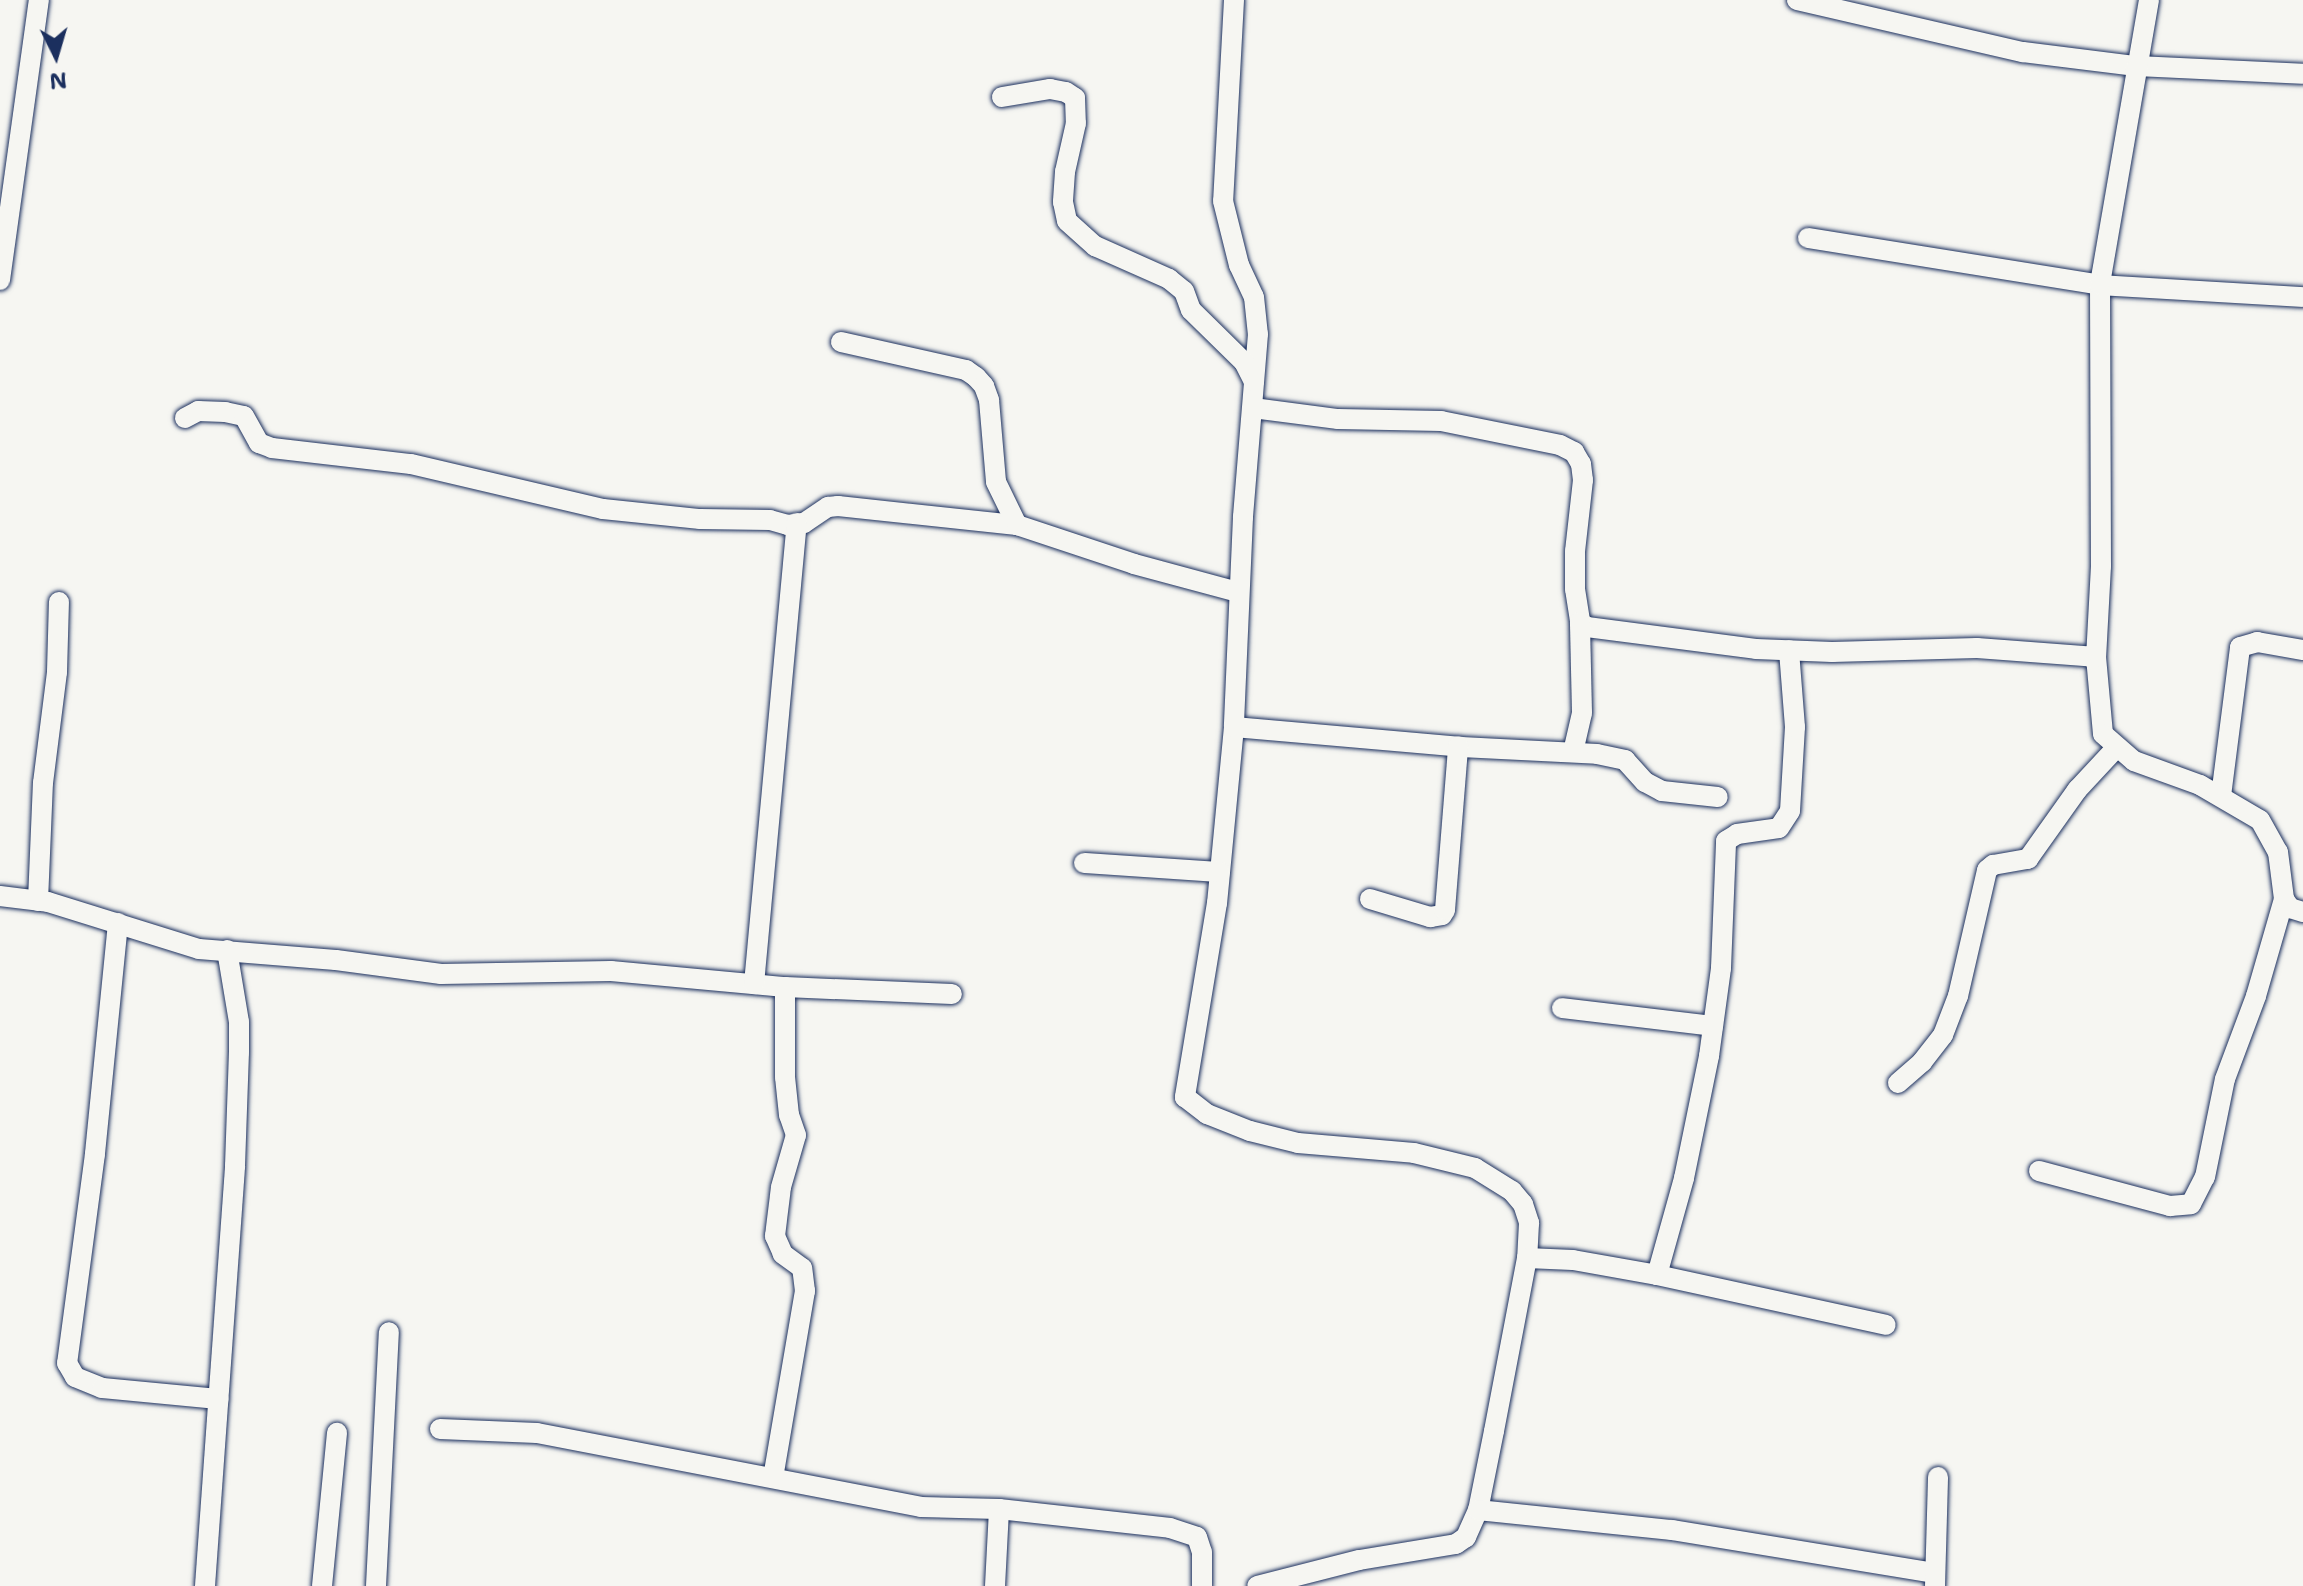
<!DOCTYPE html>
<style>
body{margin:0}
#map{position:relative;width:2303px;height:1586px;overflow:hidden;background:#f6f6f2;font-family:"Shantell Sans",sans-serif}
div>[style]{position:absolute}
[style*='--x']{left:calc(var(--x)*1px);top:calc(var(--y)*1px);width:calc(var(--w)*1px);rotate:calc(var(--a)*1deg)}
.roads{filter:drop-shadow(0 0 2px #1b2f5e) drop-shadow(0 0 2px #1b2f5e)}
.minor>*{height:20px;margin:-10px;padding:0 10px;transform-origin:10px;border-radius:10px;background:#f6f6f2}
span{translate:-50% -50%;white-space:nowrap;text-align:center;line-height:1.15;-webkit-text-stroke:6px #f6f6f2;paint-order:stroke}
.north{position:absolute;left:16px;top:16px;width:80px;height:80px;-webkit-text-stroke:6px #f6f6f2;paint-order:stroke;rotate:175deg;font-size:22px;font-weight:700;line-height:32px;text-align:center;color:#1b2f5e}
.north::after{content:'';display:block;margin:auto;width:28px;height:36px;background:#1b2f5e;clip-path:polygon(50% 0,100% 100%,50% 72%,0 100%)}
</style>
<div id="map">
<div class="roads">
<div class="minor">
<i style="--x:1234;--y:0;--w:201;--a:93.1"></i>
<i style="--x:1223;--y:201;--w:66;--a:76"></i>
<i style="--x:1239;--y:265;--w:35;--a:65"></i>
<i style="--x:1254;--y:297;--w:37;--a:84"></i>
<i style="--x:1258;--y:334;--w:184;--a:94.7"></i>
<i style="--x:1243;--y:517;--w:210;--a:92.5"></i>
<i style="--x:1234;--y:727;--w:177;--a:95.5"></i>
<i style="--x:1217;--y:903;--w:197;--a:99.4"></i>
<i style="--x:1185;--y:1097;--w:28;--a:38"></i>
<i style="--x:1207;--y:1114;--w:46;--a:21.6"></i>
<i style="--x:1250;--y:1131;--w:49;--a:14"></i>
<i style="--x:1298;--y:1143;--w:116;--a:4.9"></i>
<i style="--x:1414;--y:1153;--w:63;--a:13.8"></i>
<i style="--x:1475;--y:1168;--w:44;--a:31.9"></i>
<i style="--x:1512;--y:1191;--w:17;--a:50"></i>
<i style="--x:1523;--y:1204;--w:20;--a:72"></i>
<i style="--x:1529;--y:1223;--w:35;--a:93"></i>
<i style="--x:1527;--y:1258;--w:176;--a:100.8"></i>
<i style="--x:1494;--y:1431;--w:81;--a:101.4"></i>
<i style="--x:1478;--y:1510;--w:30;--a:114"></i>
<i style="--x:1466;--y:1537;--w:12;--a:145"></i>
<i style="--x:1456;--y:1544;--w:98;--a:170.6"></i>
<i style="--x:1359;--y:1560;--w:105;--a:165.7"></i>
<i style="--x:1797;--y:0;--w:232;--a:13"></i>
<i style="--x:2023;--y:52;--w:114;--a:7.1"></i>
<i style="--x:2136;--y:66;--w:167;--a:2.7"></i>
<i style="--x:2149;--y:0;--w:289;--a:99.8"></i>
<i style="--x:2100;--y:285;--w:281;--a:89.8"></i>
<i style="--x:2101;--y:566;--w:91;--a:93.1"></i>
<i style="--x:2096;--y:657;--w:77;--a:84.8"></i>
<i style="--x:2103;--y:734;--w:41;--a:41.1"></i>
<i style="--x:2134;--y:761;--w:70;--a:20"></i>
<i style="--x:2200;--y:785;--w:69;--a:30.3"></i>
<i style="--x:2260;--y:820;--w:37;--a:61"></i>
<i style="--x:2278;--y:852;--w:47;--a:82.7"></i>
<i style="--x:2284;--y:899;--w:11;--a:56"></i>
<i style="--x:2290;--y:908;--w:14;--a:17"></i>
<i style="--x:1002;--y:97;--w:49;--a:-9.5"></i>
<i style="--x:1050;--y:89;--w:16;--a:11"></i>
<i style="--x:1066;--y:92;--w:11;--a:34"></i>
<i style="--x:1075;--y:98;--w:25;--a:88"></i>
<i style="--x:1076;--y:123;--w:50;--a:102.7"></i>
<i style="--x:1065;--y:172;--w:30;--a:94"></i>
<i style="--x:1063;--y:202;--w:19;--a:78"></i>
<i style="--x:1067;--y:221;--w:38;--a:42"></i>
<i style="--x:1095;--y:246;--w:81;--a:24"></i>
<i style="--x:1169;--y:279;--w:19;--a:39"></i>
<i style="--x:1184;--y:291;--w:20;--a:70"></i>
<i style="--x:1191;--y:310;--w:74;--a:44.5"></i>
<i style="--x:1244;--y:362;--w:22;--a:63"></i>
<i style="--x:1808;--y:238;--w:296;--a:9.1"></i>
<i style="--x:2100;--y:285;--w:203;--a:3.4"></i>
<i style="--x:0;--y:280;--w:283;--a:-82.1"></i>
<i style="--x:841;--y:342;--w:128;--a:12.6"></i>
<i style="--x:966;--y:370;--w:12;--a:35"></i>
<i style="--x:976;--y:377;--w:12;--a:48"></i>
<i style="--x:984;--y:386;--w:15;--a:70"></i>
<i style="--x:989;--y:400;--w:82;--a:85.1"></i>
<i style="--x:996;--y:482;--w:48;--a:64"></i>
<i style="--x:1253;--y:408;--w:86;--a:7.4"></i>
<i style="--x:1338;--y:419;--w:103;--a:1.1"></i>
<i style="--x:1441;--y:421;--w:121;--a:11.4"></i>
<i style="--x:1560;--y:445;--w:16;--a:27"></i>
<i style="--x:1574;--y:452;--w:14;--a:60"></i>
<i style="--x:1581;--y:464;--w:16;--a:83"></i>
<i style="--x:1583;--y:480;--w:71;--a:96.4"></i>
<i style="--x:1575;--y:551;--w:38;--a:90"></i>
<i style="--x:1575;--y:589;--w:33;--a:81"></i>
<i style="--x:1580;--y:622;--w:9;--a:36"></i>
<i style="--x:1587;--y:627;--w:170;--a:7.4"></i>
<i style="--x:1756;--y:649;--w:76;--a:2.3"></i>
<i style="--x:1832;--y:652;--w:145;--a:-1.6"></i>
<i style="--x:1977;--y:648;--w:119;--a:4.3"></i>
<i style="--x:185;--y:418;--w:15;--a:-28"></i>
<i style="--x:198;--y:411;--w:27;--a:2"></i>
<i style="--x:225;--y:412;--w:19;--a:12"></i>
<i style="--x:244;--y:416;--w:31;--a:61"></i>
<i style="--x:259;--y:443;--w:14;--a:21"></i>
<i style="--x:272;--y:448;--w:140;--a:6.6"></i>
<i style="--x:411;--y:464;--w:197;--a:13.2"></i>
<i style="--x:603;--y:509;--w:98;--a:5.9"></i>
<i style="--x:700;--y:519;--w:70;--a:0.8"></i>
<i style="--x:770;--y:520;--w:19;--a:16"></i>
<i style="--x:788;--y:525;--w:16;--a:-7"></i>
<i style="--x:804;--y:523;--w:29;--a:-34"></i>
<i style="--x:828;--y:507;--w:10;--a:-6"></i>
<i style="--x:838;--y:506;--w:180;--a:6.1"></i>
<i style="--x:1017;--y:525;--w:123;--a:18.4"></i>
<i style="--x:1134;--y:564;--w:108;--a:15.1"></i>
<i style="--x:1234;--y:727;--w:228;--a:5"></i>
<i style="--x:1461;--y:747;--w:136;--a:2.9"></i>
<i style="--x:1597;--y:754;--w:29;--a:12"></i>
<i style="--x:1625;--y:760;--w:30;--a:48"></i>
<i style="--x:1645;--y:782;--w:19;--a:28"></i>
<i style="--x:1662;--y:791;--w:56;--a:6.1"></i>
<i style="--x:1573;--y:752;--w:40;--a:-77"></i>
<i style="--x:1582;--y:713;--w:91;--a:-91.3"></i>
<i style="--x:2221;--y:796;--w:150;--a:-82.7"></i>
<i style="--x:2240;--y:647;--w:18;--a:-16"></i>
<i style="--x:2257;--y:642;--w:47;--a:9.9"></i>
<i style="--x:1084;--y:863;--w:136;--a:3.8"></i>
<i style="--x:0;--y:896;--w:48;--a:7.1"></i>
<i style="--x:48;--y:902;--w:158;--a:17.3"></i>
<i style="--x:199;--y:949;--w:137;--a:4.6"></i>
<i style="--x:336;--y:960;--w:106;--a:7.6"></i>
<i style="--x:441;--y:974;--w:170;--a:-1"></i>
<i style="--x:611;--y:971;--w:175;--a:5.3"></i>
<i style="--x:785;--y:987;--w:167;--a:2.4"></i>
<i style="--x:1370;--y:899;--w:63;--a:16.7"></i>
<i style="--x:1430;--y:917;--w:12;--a:-9"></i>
<i style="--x:1442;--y:915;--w:6;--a:-59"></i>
<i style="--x:1445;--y:910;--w:164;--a:-85.4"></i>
<i style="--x:38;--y:901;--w:118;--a:-87.6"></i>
<i style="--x:43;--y:783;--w:112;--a:-82.8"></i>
<i style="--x:57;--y:672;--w:70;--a:-88.4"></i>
<i style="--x:118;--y:923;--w:232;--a:95.7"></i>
<i style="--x:95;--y:1154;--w:211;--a:97.6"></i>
<i style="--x:67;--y:1363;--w:16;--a:60"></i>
<i style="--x:75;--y:1377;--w:29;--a:22"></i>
<i style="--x:102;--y:1388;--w:117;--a:5.4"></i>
<i style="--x:754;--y:984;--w:463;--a:-84.7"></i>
<i style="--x:1562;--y:1008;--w:152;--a:6.8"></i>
<i style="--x:1898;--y:1083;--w:32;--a:-41"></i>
<i style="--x:1922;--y:1062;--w:34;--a:-52"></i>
<i style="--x:1943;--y:1035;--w:42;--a:-69"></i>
<i style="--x:1958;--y:996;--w:129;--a:-77"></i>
<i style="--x:1987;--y:870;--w:8;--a:-40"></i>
<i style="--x:1993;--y:865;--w:36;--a:-10"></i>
<i style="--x:2028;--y:859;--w:85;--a:-54.6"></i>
<i style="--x:2077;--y:790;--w:57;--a:-47.1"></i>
<i style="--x:2039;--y:1171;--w:136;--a:15"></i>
<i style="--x:2170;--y:1206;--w:21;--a:-5"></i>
<i style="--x:2191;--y:1204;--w:30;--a:-63"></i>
<i style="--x:2205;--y:1177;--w:100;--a:-78.5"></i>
<i style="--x:2225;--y:1079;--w:89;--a:-69.5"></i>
<i style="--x:2256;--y:996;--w:101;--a:-73.9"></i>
<i style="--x:1527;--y:1258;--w:46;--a:2.5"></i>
<i style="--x:1573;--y:1260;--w:85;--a:10.1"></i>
<i style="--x:1657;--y:1275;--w:234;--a:12.3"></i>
<i style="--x:1657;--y:1275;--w:101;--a:-74.4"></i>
<i style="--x:1684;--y:1178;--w:125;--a:-78.4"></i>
<i style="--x:1709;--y:1056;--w:89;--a:-82.2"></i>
<i style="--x:1721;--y:968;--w:127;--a:-87.7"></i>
<i style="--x:1726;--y:841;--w:13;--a:-32"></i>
<i style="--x:1737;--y:834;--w:42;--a:-8.1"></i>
<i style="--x:1779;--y:828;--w:20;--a:-57"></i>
<i style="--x:1790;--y:811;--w:84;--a:-86.6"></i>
<i style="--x:1795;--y:727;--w:77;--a:-94.5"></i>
<i style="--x:440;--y:1429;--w:97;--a:2.4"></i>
<i style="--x:537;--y:1433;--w:391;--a:10.9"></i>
<i style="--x:921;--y:1507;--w:78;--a:1.5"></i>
<i style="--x:999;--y:1509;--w:172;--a:6.3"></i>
<i style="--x:1170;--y:1528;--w:28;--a:18"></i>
<i style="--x:1197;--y:1537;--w:16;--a:72"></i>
<i style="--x:1202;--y:1552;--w:34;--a:90"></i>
<i style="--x:773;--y:1478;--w:190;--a:-80.3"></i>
<i style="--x:805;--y:1291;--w:23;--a:-97"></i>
<i style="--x:802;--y:1268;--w:24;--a:-144"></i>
<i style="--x:783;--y:1254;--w:20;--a:-114"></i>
<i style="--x:775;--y:1236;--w:49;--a:-83"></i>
<i style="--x:781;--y:1187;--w:54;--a:-73.9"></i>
<i style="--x:796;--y:1135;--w:21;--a:-109"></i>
<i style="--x:789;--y:1115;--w:38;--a:-96"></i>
<i style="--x:785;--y:1077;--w:90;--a:-90"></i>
<i style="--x:1478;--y:1510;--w:195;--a:5.9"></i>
<i style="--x:1672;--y:1530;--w:266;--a:9.3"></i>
<i style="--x:205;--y:1586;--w:421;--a:-85.9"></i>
<i style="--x:235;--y:1166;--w:114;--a:-88"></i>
<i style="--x:239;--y:1052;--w:30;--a:-90"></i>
<i style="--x:239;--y:1022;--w:73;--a:-99.5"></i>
<i style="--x:322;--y:1586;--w:154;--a:-84.4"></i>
<i style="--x:376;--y:1586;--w:254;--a:-87.1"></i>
<i style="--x:995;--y:1586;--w:77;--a:-87"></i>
<i style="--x:1935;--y:1586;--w:109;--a:-88.4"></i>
</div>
</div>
<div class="north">N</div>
</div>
